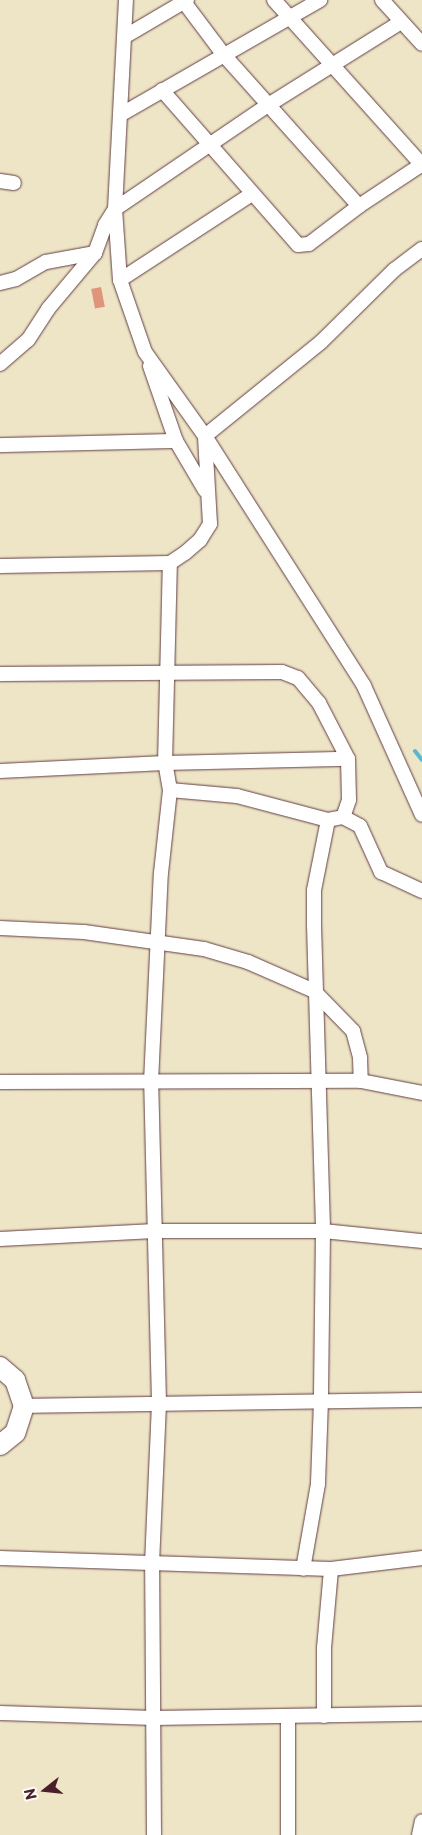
<!DOCTYPE html>
<style>
body{margin:0}
#map{position:relative;width:422px;height:1835px;overflow:hidden;background:#eee5c7;font-family:"Playpen Sans",sans-serif}
div>[style]{position:absolute}
[style*='--x']{left:calc(var(--x)*1px);top:calc(var(--y)*1px);width:calc(var(--w)*1px);rotate:calc(var(--a)*1deg)}
.stream>*{height:4px;margin:-2px;padding:0 2px;transform-origin:2px;border-radius:2px;background:#54b9d3}
.building>*{inset:0;background:#df947b;transform-origin:0 0}
.roads{filter:drop-shadow(0 0 1px #633d42) drop-shadow(0 0 1px #633d42)}
.street>*{height:14px;margin:-7px;padding:0 7px;transform-origin:7px;border-radius:7px;background:#fff}
.secondary>*{height:20px;margin:-10px;padding:0 10px;transform-origin:10px;border-radius:10px;background:#fff}
span{translate:-50% -50%;white-space:nowrap;text-align:center;line-height:1.15;-webkit-text-stroke:5px #fdfcf7;paint-order:stroke}
.north{position:absolute;left:20px;top:1765px;width:50px;height:50px;-webkit-text-stroke:4px #fdfcf7;paint-order:stroke;rotate:254deg;font-size:14px;font-weight:700;line-height:20px;text-align:center;color:#4a1f2b}
.north::after{content:'';display:block;margin:auto;width:18px;height:22px;background:#4a1f2b;clip-path:polygon(50% 0,100% 100%,50% 72%,0 100%)}
</style>
<div id="map">
<div class="stream">
<i style="--x:415;--y:751;--w:11;--a:52"></i>
</div>
<div class="building">
<i style="left:101px;top:287px;width:20px;height:10px;rotate:79deg"></i>
</div>
<div class="roads">
<div class="street">
<i style="--x:274;--y:0;--w:222;--a:48.1"></i>
<i style="--x:382;--y:0;--w:59;--a:47.7"></i>
<i style="--x:184;--y:2;--w:65;--a:53.1"></i>
<i style="--x:223;--y:54;--w:204;--a:48.2"></i>
<i style="--x:359;--y:206;--w:74;--a:-33.5"></i>
<i style="--x:401;--y:22;--w:157;--a:148"></i>
<i style="--x:268;--y:105;--w:185;--a:145.8"></i>
<i style="--x:115;--y:209;--w:71;--a:86"></i>
<i style="--x:120;--y:280;--w:76;--a:70.9"></i>
<i style="--x:145;--y:352;--w:103;--a:54.5"></i>
<i style="--x:205;--y:436;--w:296;--a:57.5"></i>
<i style="--x:364;--y:686;--w:141;--a:65.8"></i>
<i style="--x:124;--y:37;--w:73;--a:-30.4"></i>
<i style="--x:162;--y:90;--w:206;--a:48.7"></i>
<i style="--x:298;--y:245;--w:11;--a:-5"></i>
<i style="--x:309;--y:244;--w:63;--a:-37.2"></i>
<i style="--x:120;--y:115;--w:231;--a:-29.9"></i>
<i style="--x:0;--y:181;--w:14;--a:8"></i>
<i style="--x:120;--y:280;--w:158;--a:-33.1"></i>
<i style="--x:0;--y:283;--w:16;--a:-14"></i>
<i style="--x:16;--y:279;--w:34;--a:-30"></i>
<i style="--x:46;--y:262;--w:50;--a:-10.4"></i>
<i style="--x:95;--y:253;--w:30;--a:-70"></i>
<i style="--x:105;--y:225;--w:19;--a:-58"></i>
<i style="--x:115;--y:209;--w:209;--a:-87"></i>
<i style="--x:0;--y:364;--w:37;--a:-41"></i>
<i style="--x:28;--y:340;--w:37;--a:-57"></i>
<i style="--x:48;--y:309;--w:73;--a:-50"></i>
<i style="--x:150;--y:366;--w:79;--a:70.9"></i>
<i style="--x:176;--y:441;--w:57;--a:59.4"></i>
<i style="--x:0;--y:445;--w:176;--a:-1.3"></i>
<i style="--x:0;--y:566;--w:170;--a:-1"></i>
<i style="--x:170;--y:563;--w:18;--a:-34"></i>
<i style="--x:185;--y:553;--w:20;--a:-41"></i>
<i style="--x:200;--y:540;--w:19;--a:-58"></i>
<i style="--x:210;--y:524;--w:88;--a:-93.3"></i>
<i style="--x:205;--y:436;--w:149;--a:-39"></i>
<i style="--x:321;--y:342;--w:103;--a:-44.6"></i>
<i style="--x:394;--y:270;--w:35;--a:-37"></i>
<i style="--x:0;--y:674;--w:282;--a:-0.4"></i>
<i style="--x:282;--y:672;--w:17;--a:21"></i>
<i style="--x:298;--y:678;--w:33;--a:50"></i>
<i style="--x:319;--y:703;--w:63;--a:62.6"></i>
<i style="--x:348;--y:759;--w:41;--a:88.6"></i>
<i style="--x:349;--y:800;--w:18;--a:109"></i>
<i style="--x:343;--y:817;--w:15;--a:169"></i>
<i style="--x:0;--y:771;--w:165;--a:-2.8"></i>
<i style="--x:165;--y:763;--w:183;--a:-1.3"></i>
<i style="--x:170;--y:790;--w:67;--a:5.1"></i>
<i style="--x:237;--y:796;--w:94;--a:14.8"></i>
<i style="--x:328;--y:820;--w:71;--a:101.3"></i>
<i style="--x:314;--y:890;--w:35;--a:90"></i>
<i style="--x:314;--y:925;--w:306;--a:88.3"></i>
<i style="--x:323;--y:1231;--w:170;--a:90.7"></i>
<i style="--x:321;--y:1401;--w:83;--a:92.1"></i>
<i style="--x:318;--y:1484;--w:86;--a:100"></i>
<i style="--x:343;--y:817;--w:19;--a:28"></i>
<i style="--x:360;--y:826;--w:51;--a:65.5"></i>
<i style="--x:381;--y:872;--w:45;--a:24.9"></i>
<i style="--x:0;--y:928;--w:84;--a:2.7"></i>
<i style="--x:84;--y:932;--w:121;--a:8.1"></i>
<i style="--x:204;--y:949;--w:46;--a:16.5"></i>
<i style="--x:248;--y:962;--w:72;--a:23.7"></i>
<i style="--x:314;--y:991;--w:56;--a:45.7"></i>
<i style="--x:353;--y:1031;--w:28;--a:75"></i>
<i style="--x:360;--y:1058;--w:23;--a:88"></i>
<i style="--x:0;--y:1082;--w:361;--a:-0.2"></i>
<i style="--x:361;--y:1081;--w:62;--a:11.1"></i>
<i style="--x:0;--y:1239;--w:155;--a:-3"></i>
<i style="--x:155;--y:1231;--w:168;--a:0"></i>
<i style="--x:323;--y:1231;--w:100;--a:5.8"></i>
<i style="--x:24;--y:1406;--w:398;--a:-0.9"></i>
<i style="--x:0;--y:1558;--w:331;--a:1.9"></i>
<i style="--x:331;--y:1569;--w:92;--a:-6.9"></i>
<i style="--x:0;--y:1713;--w:154;--a:1.9"></i>
<i style="--x:154;--y:1718;--w:268;--a:-0.9"></i>
<i style="--x:324;--y:1716;--w:68;--a:-90"></i>
<i style="--x:324;--y:1648;--w:79;--a:-84.9"></i>
<i style="--x:154;--y:1835;--w:271;--a:-90.4"></i>
<i style="--x:152;--y:1564;--w:161;--a:-87.5"></i>
<i style="--x:159;--y:1403;--w:321;--a:-91.4"></i>
<i style="--x:151;--y:1082;--w:209;--a:-87.3"></i>
<i style="--x:161;--y:873;--w:83;--a:-83.8"></i>
<i style="--x:170;--y:790;--w:27;--a:-100"></i>
<i style="--x:165;--y:763;--w:200;--a:-88.6"></i>
<i style="--x:288;--y:1835;--w:118;--a:-90"></i>
<i style="--x:419;--y:1835;--w:14;--a:-78"></i>
</div>
<div class="secondary">
<i style="--x:0;--y:1367;--w:20;--a:41"></i>
<i style="--x:15;--y:1380;--w:28;--a:71"></i>
<i style="--x:24;--y:1406;--w:28;--a:108"></i>
<i style="--x:15;--y:1433;--w:19;--a:141"></i>
</div>
</div>
<div class="north">N</div>
</div>
